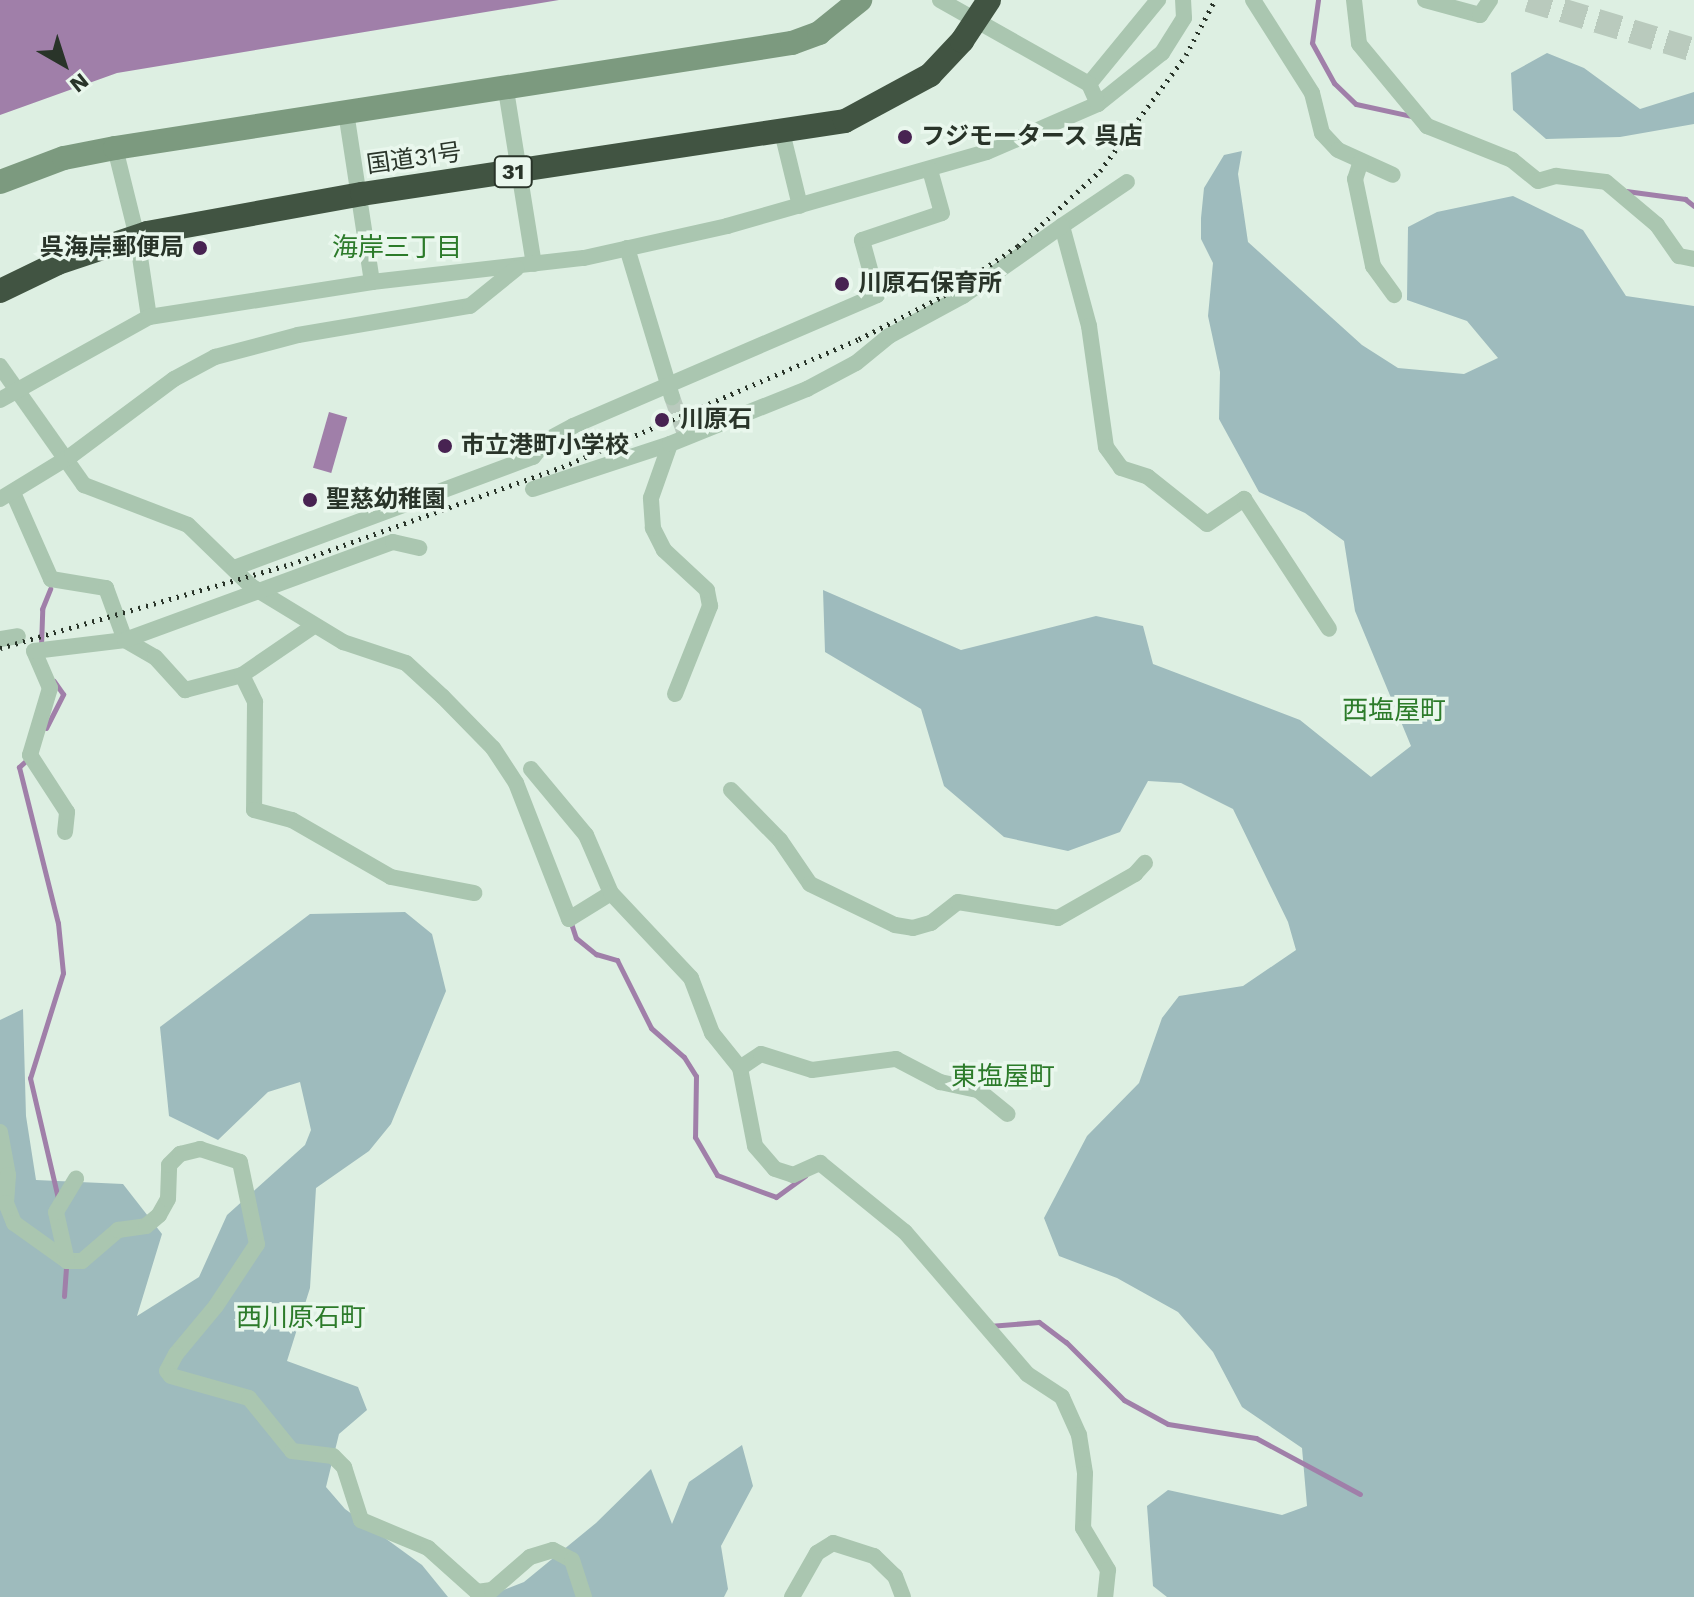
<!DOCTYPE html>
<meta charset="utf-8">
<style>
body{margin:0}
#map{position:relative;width:1694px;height:1597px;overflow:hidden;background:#ddefe2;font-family:"Work Sans","Noto Sans JP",sans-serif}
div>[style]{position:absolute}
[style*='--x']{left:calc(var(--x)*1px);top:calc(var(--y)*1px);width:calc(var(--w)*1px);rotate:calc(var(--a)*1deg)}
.green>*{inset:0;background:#9ebbbd}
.water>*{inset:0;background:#a07fa9;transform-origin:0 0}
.stream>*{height:5px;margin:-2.5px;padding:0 2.5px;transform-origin:2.5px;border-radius:2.5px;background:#a07fa9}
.street-tunnel>*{height:16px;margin-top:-8px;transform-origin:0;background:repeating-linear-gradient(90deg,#b9cabd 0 16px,transparent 0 24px)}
.highway-tunnel>*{height:24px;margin-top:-12px;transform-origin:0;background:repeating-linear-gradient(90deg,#b9cabd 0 24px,transparent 0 36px)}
.street>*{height:16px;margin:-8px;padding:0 8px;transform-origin:8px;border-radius:8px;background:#aac6b0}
.secondary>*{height:24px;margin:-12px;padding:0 12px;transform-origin:12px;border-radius:12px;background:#7c9a7f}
.highway>*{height:24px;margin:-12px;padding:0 12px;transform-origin:12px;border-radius:12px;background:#415442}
.rail>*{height:5px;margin-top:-2.5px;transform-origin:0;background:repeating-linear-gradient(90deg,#293429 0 2px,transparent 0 8px)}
.dots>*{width:22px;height:22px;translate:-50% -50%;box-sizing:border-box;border:4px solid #e9f7ed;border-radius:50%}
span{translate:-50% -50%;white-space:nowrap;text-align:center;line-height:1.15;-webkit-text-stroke:7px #e9f7ed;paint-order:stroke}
.shield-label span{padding:2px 6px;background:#e9f7ed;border:2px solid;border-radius:6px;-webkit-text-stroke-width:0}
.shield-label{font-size:22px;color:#293429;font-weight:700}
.poi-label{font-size:24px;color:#293429;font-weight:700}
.left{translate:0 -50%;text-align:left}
.right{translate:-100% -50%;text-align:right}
.street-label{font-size:24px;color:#293429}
.neighbourhood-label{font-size:26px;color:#2c7b2a}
.north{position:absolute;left:24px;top:24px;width:80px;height:80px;-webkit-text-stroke:6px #e9f7ed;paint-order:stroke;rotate:141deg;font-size:22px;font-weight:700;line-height:32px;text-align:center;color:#293429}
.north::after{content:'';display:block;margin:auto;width:28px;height:36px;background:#293429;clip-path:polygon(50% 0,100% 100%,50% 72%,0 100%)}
</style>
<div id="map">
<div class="green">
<i style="clip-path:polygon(1547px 53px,1584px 68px,1640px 109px,1694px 92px,1694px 124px,1620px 137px,1546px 139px,1513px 110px,1511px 73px)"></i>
<i style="clip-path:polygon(1242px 151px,1238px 174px,1248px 242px,1362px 345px,1398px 368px,1464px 374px,1498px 358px,1467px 321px,1407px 300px,1408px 227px,1437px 212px,1513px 196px,1583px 230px,1626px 296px,1694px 306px,1694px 1597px,1167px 1597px,1153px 1586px,1147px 1506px,1168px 1490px,1282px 1515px,1307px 1506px,1302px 1448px,1242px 1407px,1213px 1352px,1178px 1312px,1117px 1278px,1059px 1256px,1044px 1218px,1087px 1136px,1139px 1083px,1162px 1018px,1179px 996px,1243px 986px,1296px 950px,1288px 922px,1233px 809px,1181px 783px,1148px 781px,1120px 832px,1068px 851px,1004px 837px,944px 786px,921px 709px,825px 652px,823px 590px,961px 650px,1096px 616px,1143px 626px,1153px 664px,1300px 720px,1371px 777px,1411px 746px,1355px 611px,1344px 541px,1305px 513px,1259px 492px,1219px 419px,1220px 372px,1208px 316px,1213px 263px,1201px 239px,1201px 218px,1204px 188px,1224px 155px)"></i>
<i style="clip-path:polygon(405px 912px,432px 934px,446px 991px,391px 1124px,369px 1151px,316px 1188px,310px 1288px,287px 1361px,358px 1387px,367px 1410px,339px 1434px,326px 1487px,345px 1509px,422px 1565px,448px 1597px,0 1597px,0 1020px,23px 1009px,26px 1116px,36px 1180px,123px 1184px,162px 1234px,137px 1316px,199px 1277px,227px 1215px,305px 1145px,311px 1130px,300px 1082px,268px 1092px,218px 1140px,169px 1116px,160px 1027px,310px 914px)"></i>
<i style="clip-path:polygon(742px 1445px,753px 1486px,721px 1546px,728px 1589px,724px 1597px,485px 1597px,524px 1582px,596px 1523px,651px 1469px,672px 1524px,689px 1482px)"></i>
</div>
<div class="water">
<i style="clip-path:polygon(0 0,559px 0,117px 73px,0 115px)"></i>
<i style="left:329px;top:412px;width:19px;height:58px;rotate:16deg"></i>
</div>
<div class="stream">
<i style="--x:1318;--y:0;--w:43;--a:97.9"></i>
<i style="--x:1312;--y:43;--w:46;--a:61.2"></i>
<i style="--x:1334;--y:83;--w:30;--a:44"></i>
<i style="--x:1356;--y:104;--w:56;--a:12.3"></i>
<i style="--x:1626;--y:191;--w:60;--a:7.7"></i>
<i style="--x:1685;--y:199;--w:11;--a:38"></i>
<i style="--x:41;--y:646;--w:37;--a:-88"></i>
<i style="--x:42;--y:609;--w:22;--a:-68"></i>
<i style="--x:46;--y:728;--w:38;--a:-63"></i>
<i style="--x:63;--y:694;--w:16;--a:-125"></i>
<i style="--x:30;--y:757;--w:15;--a:138"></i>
<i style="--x:19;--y:767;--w:161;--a:76"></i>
<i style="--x:58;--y:923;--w:50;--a:84.3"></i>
<i style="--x:63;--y:973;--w:110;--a:107.4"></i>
<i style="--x:30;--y:1078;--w:123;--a:76.9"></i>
<i style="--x:570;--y:920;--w:19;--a:72"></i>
<i style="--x:576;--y:938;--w:26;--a:39"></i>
<i style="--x:596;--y:954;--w:22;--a:16"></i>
<i style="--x:617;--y:960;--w:76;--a:63.4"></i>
<i style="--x:651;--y:1028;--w:44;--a:41.3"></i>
<i style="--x:684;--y:1057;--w:22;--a:58"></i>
<i style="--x:696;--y:1076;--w:61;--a:90.9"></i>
<i style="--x:695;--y:1137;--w:44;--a:59.9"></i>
<i style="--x:717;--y:1175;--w:63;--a:20.4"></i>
<i style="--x:776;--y:1197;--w:36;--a:-36"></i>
<i style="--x:64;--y:1296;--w:31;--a:-86"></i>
<i style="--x:989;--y:1326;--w:50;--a:-4.6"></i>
<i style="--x:1039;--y:1322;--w:34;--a:37"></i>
<i style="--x:1066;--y:1342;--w:82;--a:45"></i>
<i style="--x:1124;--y:1400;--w:50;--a:28.6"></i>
<i style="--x:1168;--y:1424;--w:89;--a:9"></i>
<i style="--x:1256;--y:1438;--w:118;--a:28.3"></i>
</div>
<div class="street-tunnel">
<i style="--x:672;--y:397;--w:42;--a:70.7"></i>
</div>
<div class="highway-tunnel">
<i style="--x:1528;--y:0;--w:173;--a:16.8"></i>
</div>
<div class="street">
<i style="--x:1253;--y:0;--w:110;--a:57.6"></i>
<i style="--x:1312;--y:93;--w:41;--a:76"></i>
<i style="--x:1322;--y:133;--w:23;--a:47"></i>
<i style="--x:1338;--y:150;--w:60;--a:24.4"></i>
<i style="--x:1354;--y:0;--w:44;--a:83.5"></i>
<i style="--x:1359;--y:44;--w:107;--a:50.3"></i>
<i style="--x:1427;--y:126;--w:92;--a:21.8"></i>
<i style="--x:1512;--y:160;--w:33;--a:39"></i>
<i style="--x:1538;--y:181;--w:19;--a:-16"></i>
<i style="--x:1556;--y:176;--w:50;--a:6.8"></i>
<i style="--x:1606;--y:182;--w:67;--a:40.1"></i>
<i style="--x:1657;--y:225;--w:38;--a:55"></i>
<i style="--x:1679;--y:256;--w:15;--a:11"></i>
<i style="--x:1425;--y:0;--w:57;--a:15.3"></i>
<i style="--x:1480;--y:15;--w:18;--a:-56"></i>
<i style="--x:1089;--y:84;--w:109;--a:-50.6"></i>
<i style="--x:506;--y:90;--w:176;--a:80.9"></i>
<i style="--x:1098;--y:104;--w:82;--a:-38.6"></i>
<i style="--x:1162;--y:53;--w:41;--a:-57.8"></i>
<i style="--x:1184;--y:18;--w:18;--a:-93"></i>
<i style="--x:346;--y:112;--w:172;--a:81.3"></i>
<i style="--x:782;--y:132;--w:76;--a:76.3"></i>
<i style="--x:115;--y:148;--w:92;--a:76.1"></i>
<i style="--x:137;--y:237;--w:81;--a:81.5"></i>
<i style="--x:1361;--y:161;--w:19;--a:108"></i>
<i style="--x:1355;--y:179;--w:89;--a:78.3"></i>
<i style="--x:1373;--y:266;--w:36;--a:54"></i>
<i style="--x:1127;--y:182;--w:78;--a:145.9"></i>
<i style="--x:1062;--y:226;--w:104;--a:74.9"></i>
<i style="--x:1089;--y:326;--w:122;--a:82"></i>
<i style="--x:1106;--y:447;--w:26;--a:54"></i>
<i style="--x:1121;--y:468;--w:28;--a:18"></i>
<i style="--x:1148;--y:477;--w:75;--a:38.5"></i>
<i style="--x:1207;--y:524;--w:45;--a:-34"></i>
<i style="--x:1244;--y:499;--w:155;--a:56.8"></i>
<i style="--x:627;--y:248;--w:156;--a:73.2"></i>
<i style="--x:0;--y:366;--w:146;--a:54.8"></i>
<i style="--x:84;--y:485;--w:111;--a:21"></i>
<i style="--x:188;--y:525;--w:88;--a:44.1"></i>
<i style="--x:251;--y:586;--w:108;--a:31.3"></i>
<i style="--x:343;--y:642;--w:66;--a:18.4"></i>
<i style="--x:406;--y:663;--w:50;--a:42.6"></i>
<i style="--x:443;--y:697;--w:71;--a:45.6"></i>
<i style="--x:493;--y:748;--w:42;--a:56.7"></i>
<i style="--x:516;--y:783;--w:146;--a:68.7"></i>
<i style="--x:569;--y:919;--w:49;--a:-31.8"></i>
<i style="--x:0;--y:400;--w:171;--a:-29.1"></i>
<i style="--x:149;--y:317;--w:226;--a:-8.9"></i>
<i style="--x:372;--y:282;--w:213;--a:-6.5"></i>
<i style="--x:584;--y:258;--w:147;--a:-12.6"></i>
<i style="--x:727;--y:226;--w:270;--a:-15.9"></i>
<i style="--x:987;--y:152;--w:121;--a:-23.4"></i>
<i style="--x:1098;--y:104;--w:22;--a:-114"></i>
<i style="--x:1089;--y:84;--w:171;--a:-150.6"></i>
<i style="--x:533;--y:489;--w:144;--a:-18.2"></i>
<i style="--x:14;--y:495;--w:92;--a:66.2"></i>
<i style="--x:51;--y:579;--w:56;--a:9.3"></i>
<i style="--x:106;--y:588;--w:55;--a:69.9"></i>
<i style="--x:125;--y:640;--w:34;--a:30"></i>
<i style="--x:155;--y:657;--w:45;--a:47.7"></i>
<i style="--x:185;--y:690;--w:59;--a:-14.7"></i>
<i style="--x:242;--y:675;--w:88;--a:-34.4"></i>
<i style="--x:0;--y:499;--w:84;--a:-31.4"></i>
<i style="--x:72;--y:455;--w:127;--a:-36.7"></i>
<i style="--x:174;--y:379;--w:47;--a:-28.2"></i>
<i style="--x:215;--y:357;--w:86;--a:-14.8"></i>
<i style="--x:298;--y:335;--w:174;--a:-9.6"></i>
<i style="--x:470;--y:306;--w:60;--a:-39"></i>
<i style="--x:234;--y:568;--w:319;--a:-20.4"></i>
<i style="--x:533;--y:457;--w:22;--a:-51"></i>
<i style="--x:547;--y:440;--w:30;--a:-28"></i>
<i style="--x:573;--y:426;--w:331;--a:-23.3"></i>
<i style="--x:877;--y:295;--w:57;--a:-105.3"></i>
<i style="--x:862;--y:240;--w:84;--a:-18.6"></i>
<i style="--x:942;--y:213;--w:45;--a:-105.6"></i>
<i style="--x:0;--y:639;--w:18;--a:-9"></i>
<i style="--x:242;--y:675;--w:30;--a:64"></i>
<i style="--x:255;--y:702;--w:108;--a:90.5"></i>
<i style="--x:254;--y:810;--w:39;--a:15"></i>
<i style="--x:292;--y:820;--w:114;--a:29.9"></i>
<i style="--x:391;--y:877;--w:85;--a:10.9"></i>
<i style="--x:675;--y:694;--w:95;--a:-68.3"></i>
<i style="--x:710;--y:606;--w:16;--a:-101"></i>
<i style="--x:707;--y:590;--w:59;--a:-137.1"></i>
<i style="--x:664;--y:550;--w:25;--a:-117"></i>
<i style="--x:653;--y:528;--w:30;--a:-94"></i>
<i style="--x:651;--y:498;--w:57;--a:-70.6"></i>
<i style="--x:670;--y:444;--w:148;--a:-21.9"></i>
<i style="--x:807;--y:389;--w:55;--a:-28"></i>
<i style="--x:856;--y:363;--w:43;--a:-39.3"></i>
<i style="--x:889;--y:336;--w:84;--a:-28.4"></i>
<i style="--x:963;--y:296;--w:121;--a:-35.3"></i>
<i style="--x:531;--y:769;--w:86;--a:50.2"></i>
<i style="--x:586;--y:835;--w:63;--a:66.7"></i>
<i style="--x:611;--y:893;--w:117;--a:46.7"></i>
<i style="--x:691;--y:978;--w:59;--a:69.1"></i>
<i style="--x:712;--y:1033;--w:45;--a:51.3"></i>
<i style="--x:740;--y:1068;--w:79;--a:79.1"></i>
<i style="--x:755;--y:1146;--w:30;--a:49"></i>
<i style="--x:775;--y:1169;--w:19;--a:18"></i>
<i style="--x:793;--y:1175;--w:30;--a:-24"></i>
<i style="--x:820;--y:1163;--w:109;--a:39.1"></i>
<i style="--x:905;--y:1232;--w:187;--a:49.3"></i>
<i style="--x:1027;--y:1374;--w:42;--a:33.3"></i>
<i style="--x:1062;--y:1397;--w:42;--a:65.9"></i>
<i style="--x:1079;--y:1435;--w:39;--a:81"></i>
<i style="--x:1085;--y:1474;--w:54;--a:92.1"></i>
<i style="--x:1083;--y:1528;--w:49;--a:59.2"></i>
<i style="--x:1108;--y:1570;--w:27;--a:96"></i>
<i style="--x:731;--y:790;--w:70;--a:45.6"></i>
<i style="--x:780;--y:840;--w:53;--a:55.7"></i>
<i style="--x:810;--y:884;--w:94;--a:25.8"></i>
<i style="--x:895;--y:925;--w:18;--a:9"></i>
<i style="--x:913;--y:928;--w:19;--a:-16"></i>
<i style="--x:931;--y:923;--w:34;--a:-38"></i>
<i style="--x:958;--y:902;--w:101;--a:9.1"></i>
<i style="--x:1058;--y:918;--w:89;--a:-29.7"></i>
<i style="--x:1135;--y:874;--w:15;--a:-48"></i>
<i style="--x:65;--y:832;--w:20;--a:-84"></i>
<i style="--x:67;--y:812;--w:68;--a:-123"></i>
<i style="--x:30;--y:755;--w:70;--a:-73.4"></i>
<i style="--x:50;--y:688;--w:40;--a:-113.4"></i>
<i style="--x:34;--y:651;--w:92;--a:-6.9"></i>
<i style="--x:125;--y:640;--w:285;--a:-20.1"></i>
<i style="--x:393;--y:542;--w:27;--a:13"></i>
<i style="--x:740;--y:1068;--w:25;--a:-34"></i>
<i style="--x:761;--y:1054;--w:53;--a:17.4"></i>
<i style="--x:812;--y:1070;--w:85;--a:-7.5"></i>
<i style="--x:896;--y:1059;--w:50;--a:27.6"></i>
<i style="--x:940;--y:1082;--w:39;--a:12"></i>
<i style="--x:978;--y:1090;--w:38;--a:39"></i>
<i style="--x:0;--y:1132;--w:44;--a:79.5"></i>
<i style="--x:8;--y:1175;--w:28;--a:94"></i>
<i style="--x:6;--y:1203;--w:22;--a:68"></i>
<i style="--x:14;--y:1223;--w:65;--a:35.6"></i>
<i style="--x:67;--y:1261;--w:15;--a:0"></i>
<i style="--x:82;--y:1261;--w:48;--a:-40.7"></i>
<i style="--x:118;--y:1230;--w:28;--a:-8"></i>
<i style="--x:146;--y:1226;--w:17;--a:-40"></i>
<i style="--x:159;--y:1215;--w:18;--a:-61"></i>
<i style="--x:168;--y:1199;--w:34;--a:-88"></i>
<i style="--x:169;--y:1165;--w:16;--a:-45"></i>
<i style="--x:180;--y:1154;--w:21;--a:-14"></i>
<i style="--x:200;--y:1149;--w:42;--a:18"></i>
<i style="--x:240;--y:1162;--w:84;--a:78.3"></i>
<i style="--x:257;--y:1244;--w:74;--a:123.5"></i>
<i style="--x:216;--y:1306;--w:62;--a:129.8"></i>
<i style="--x:176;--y:1354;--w:19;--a:118"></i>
<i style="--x:167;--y:1371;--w:6;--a:51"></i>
<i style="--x:171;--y:1376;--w:81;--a:15.8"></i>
<i style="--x:249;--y:1398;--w:68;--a:50.9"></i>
<i style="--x:292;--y:1451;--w:41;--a:7"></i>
<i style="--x:333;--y:1456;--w:16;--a:45"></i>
<i style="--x:344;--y:1467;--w:56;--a:72.2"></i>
<i style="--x:361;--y:1520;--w:73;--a:22.7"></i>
<i style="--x:428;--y:1548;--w:66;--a:41.9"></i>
<i style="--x:477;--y:1592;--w:15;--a:-8"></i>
<i style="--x:492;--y:1590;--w:50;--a:-41"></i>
<i style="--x:530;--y:1557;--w:24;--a:-17"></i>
<i style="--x:553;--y:1550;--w:21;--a:28"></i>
<i style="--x:572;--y:1560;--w:39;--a:72"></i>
<i style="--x:67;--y:1261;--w:50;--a:-102.7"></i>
<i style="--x:56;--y:1212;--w:39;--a:-59"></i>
<i style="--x:792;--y:1597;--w:51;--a:-60.4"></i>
<i style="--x:817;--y:1553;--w:19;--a:-32"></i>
<i style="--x:833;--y:1543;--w:43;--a:17.6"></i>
<i style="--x:874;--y:1556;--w:29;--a:44"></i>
<i style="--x:895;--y:1576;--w:22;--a:69"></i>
</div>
<div class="secondary">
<i style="--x:0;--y:182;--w:68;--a:-20.6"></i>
<i style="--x:64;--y:158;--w:52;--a:-11.1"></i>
<i style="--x:115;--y:148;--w:685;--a:-8.82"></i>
<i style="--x:792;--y:43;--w:29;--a:-20"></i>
<i style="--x:819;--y:33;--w:53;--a:-38.8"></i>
</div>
<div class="highway">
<i style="--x:0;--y:291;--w:64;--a:-25.8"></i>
<i style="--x:58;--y:263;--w:94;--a:-18.6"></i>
<i style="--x:147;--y:233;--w:219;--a:-10.3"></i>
<i style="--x:362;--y:194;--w:488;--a:-8.6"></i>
<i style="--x:845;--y:121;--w:97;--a:-28.4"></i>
<i style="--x:930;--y:75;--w:47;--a:-46.7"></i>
<i style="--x:962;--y:41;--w:49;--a:-56.6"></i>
</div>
<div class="rail">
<i style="--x:0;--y:648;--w:303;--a:-16.1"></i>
<i style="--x:291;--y:564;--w:288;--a:-19.7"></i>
<i style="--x:562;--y:467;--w:323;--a:-23.3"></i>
<i style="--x:859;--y:339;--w:94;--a:-27.1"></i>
<i style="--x:943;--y:296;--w:90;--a:-33.7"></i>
<i style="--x:1018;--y:246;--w:111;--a:-42.4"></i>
<i style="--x:1100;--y:171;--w:144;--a:-53.4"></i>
<i style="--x:1186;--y:55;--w:62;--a:-62.2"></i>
</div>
<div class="dots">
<i style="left:905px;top:137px;background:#482352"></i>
<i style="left:200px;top:248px;background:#482352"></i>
<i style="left:842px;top:284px;background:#482352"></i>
<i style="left:662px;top:420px;background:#482352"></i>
<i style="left:445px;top:446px;background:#482352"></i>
<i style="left:310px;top:500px;background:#482352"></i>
</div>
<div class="shield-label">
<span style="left:513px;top:172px">31</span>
</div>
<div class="poi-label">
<span class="left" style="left:921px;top:137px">フジモータース 呉店</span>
<span class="right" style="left:184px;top:248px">呉海岸郵便局</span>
<span class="left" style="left:858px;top:284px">川原石保育所</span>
<span class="left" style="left:680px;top:420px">川原石</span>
<span class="left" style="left:461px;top:446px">市立港町小学校</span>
<span class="left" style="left:326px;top:500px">聖慈幼稚園</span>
</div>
<div class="street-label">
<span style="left:414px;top:159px;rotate:-8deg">国道31号</span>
</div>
<div class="neighbourhood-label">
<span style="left:397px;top:248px">海岸三丁目</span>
<span style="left:1394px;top:711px">西塩屋町</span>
<span style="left:1003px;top:1077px">東塩屋町</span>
<span style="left:301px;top:1318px">西川原石町</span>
</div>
<div class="north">N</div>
</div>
